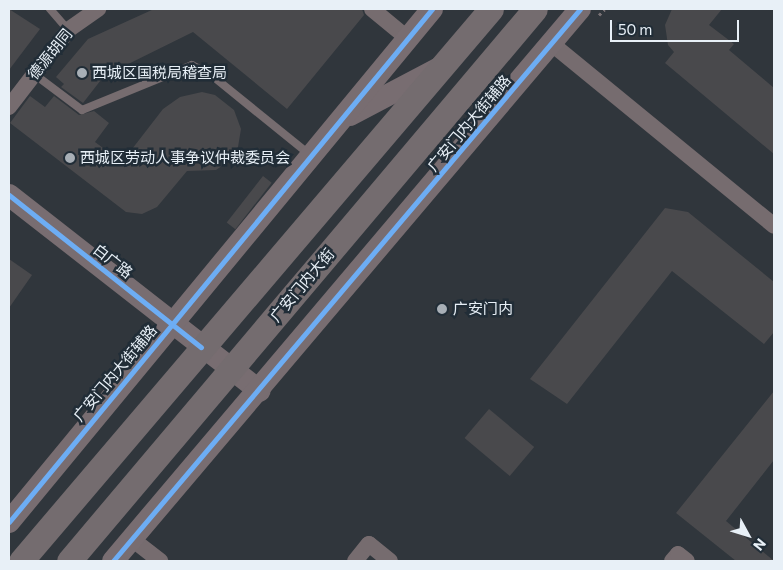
<!DOCTYPE html>
<meta charset="utf-8">
<style>
body{margin:0}
#map{position:relative;width:783px;height:570px;overflow:hidden;background:#30363c;font-family:Commissioner,"Noto Sans SC",sans-serif}
div>[style]{position:absolute}
[style*='--x']{left:calc(var(--x)*1px);top:calc(var(--y)*1px);width:calc(var(--w)*1px);rotate:calc(var(--a)*1deg)}
.building>*{inset:0;background:#49494c;transform-origin:0 0}
.path>*{height:3px;margin-top:-1.5px;transform-origin:0;background:repeating-linear-gradient(90deg,#787174 0 2.5px,transparent 0 6.5px)}
.lane>*{height:8px;margin:-4px;padding:0 4px;transform-origin:4px;border-radius:4px;background:#766c6f}
.street>*{height:16px;margin:-8px;padding:0 8px;transform-origin:8px;border-radius:8px;background:#766c6f}
.secondary>*{height:22px;margin:-11px;padding:0 11px;transform-origin:11px;border-radius:11px;background:#786d71}
.primary>*{height:25px;margin:-12.5px;padding:0 12.5px;transform-origin:12.5px;border-radius:12.5px;background:#746c6f}
.cycleway>*{height:5px;margin:-2.5px;padding:0 2.5px;transform-origin:2.5px;border-radius:2.5px;background:#6dadf4}
.dots>*{width:14px;height:14px;translate:-50% -50%;box-sizing:border-box;border:2px solid #212d37;border-radius:50%}
span{translate:-50% -50%;white-space:nowrap;text-align:center;line-height:1.15;-webkit-text-stroke:5px #212d37;paint-order:stroke}
.street-label{font-size:15px;color:#e8f0f7}
.poi-label{font-size:15px;color:#e8f0f7}
.left{translate:0 -50%;text-align:left}
.frame{position:absolute;inset:0;border:10px solid #e8f0f7;pointer-events:none}
.north{position:absolute;left:723px;top:510px;width:50px;height:50px;-webkit-text-stroke:4px #212d37;paint-order:stroke;rotate:129deg;font-size:14px;font-weight:700;line-height:20px;text-align:center;color:#e8f0f7}
.north::after{content:'';display:block;margin:auto;width:18px;height:22px;background:#e8f0f7;clip-path:polygon(50% 0,100% 100%,50% 72%,0 100%)}
.scale{position:absolute;left:610px;top:20px;width:129px;height:22px;box-sizing:border-box;border:2px solid #e8f0f7;border-top:0;padding-left:6px;font-size:15px;line-height:18px;white-space:nowrap;color:#e8f0f7;-webkit-text-stroke:4px #212d37;paint-order:stroke}
</style>
<div id="map">
<div class="building">
<i style="clip-path:polygon(9px 9px,40px 29px,9px 70px)"></i>
<i style="clip-path:polygon(154px 9px,362px 9px,364px 15px,287px 109px,193px 32px,104px 76px,83px 103px,61px 87px,64px 84px,56px 77px,88px 39px)"></i>
<i style="clip-path:polygon(672px 9px,722px 9px,709px 25px,734px 44px,729px 50px,774px 88px,774px 154px,665px 63px,674px 52px,668px 45px,665px 25px)"></i>
<i style="clip-path:polygon(202px 92px,215px 95px,234px 110px,241px 129px,238px 147px,229px 161px,216px 170px,187px 171px,157px 207px,142px 214px,126px 212px,10px 123px,30px 96px,45px 107px,54px 96px,79px 115px,94px 111px,109px 123px,95px 142px,122px 162px,163px 109px,180px 97px)"></i>
<i style="left:263px;top:176px;width:11px;height:59px;rotate:38deg"></i>
<i style="clip-path:polygon(665px 208px,688px 212px,774px 282px,774px 332px,764px 344px,672px 271px,567px 404px,530px 379px)"></i>
<i style="clip-path:polygon(9px 259px,32px 275px,9px 308px)"></i>
<i style="clip-path:polygon(774px 391px,774px 460px,726px 521px,774px 561px,736px 561px,676px 513px)"></i>
<i style="left:489px;top:409px;width:59px;height:38px;rotate:40deg"></i>
</div>
<div class="path">
<i style="--x:599;--y:15;--w:8;--a:-45"></i>
</div>
<div class="lane">
<i style="--x:50;--y:9;--w:28;--a:49"></i>
<i style="--x:34;--y:74;--w:60;--a:36.9"></i>
<i style="--x:82;--y:110;--w:119;--a:-22.2"></i>
<i style="--x:192;--y:65;--w:20;--a:27"></i>
<i style="--x:210;--y:74;--w:129;--a:39"></i>
</div>
<div class="street">
<i style="--x:372;--y:9;--w:45;--a:39.6"></i>
<i style="--x:552;--y:44;--w:287;--a:39.3"></i>
<i style="--x:9;--y:107;--w:97;--a:-52.5"></i>
<i style="--x:68;--y:30;--w:37;--a:-35"></i>
<i style="--x:132;--y:539;--w:36;--a:38"></i>
<i style="--x:355;--y:561;--w:22;--a:-51"></i>
<i style="--x:369;--y:544;--w:27;--a:39"></i>
<i style="--x:672;--y:561;--w:9;--a:-49"></i>
<i style="--x:678;--y:554;--w:11;--a:38"></i>
</div>
<div class="secondary">
<i style="--x:350;--y:115;--w:101;--a:-27.8"></i>
<i style="--x:9;--y:195;--w:318;--a:38"></i>
<i style="--x:9;--y:522;--w:665;--a:-50.49"></i>
<i style="--x:113;--y:561;--w:723;--a:-49.77"></i>
</div>
<div class="primary">
<i style="--x:21;--y:561;--w:725;--a:-49.59"></i>
<i style="--x:69;--y:561;--w:722;--a:-49.83"></i>
</div>
<div class="cycleway">
<i style="--x:9;--y:195;--w:245;--a:38.4"></i>
<i style="--x:9;--y:522;--w:665;--a:-50.49"></i>
<i style="--x:113;--y:561;--w:723;--a:-49.77"></i>
</div>
<div class="dots">
<i style="left:82px;top:73px;background:#a8afb6"></i>
<i style="left:70px;top:158px;background:#a8afb6"></i>
<i style="left:442px;top:309px;background:#a8afb6"></i>
</div>
<div class="street-label">
<span style="left:50px;top:54px;rotate:-51deg">德源胡同</span>
<span style="left:469px;top:123px;rotate:-50deg">广安门内大街辅路</span>
<span style="left:113px;top:261px;rotate:38deg">白广路</span>
<span style="left:302px;top:285px;rotate:-50deg">广安门内大街</span>
<span style="left:115px;top:373px;rotate:-50deg">广安门内大街辅路</span>
</div>
<div class="poi-label">
<span class="left" style="left:92px;top:73px">西城区国税局稽查局</span>
<span class="left" style="left:80px;top:158px">西城区劳动人事争议仲裁委员会</span>
<span class="left" style="left:453px;top:309px">广安门内</span>
</div>
<div class="frame"></div>
<div class="north">N</div>
<div class="scale">50 m</div>
</div>
